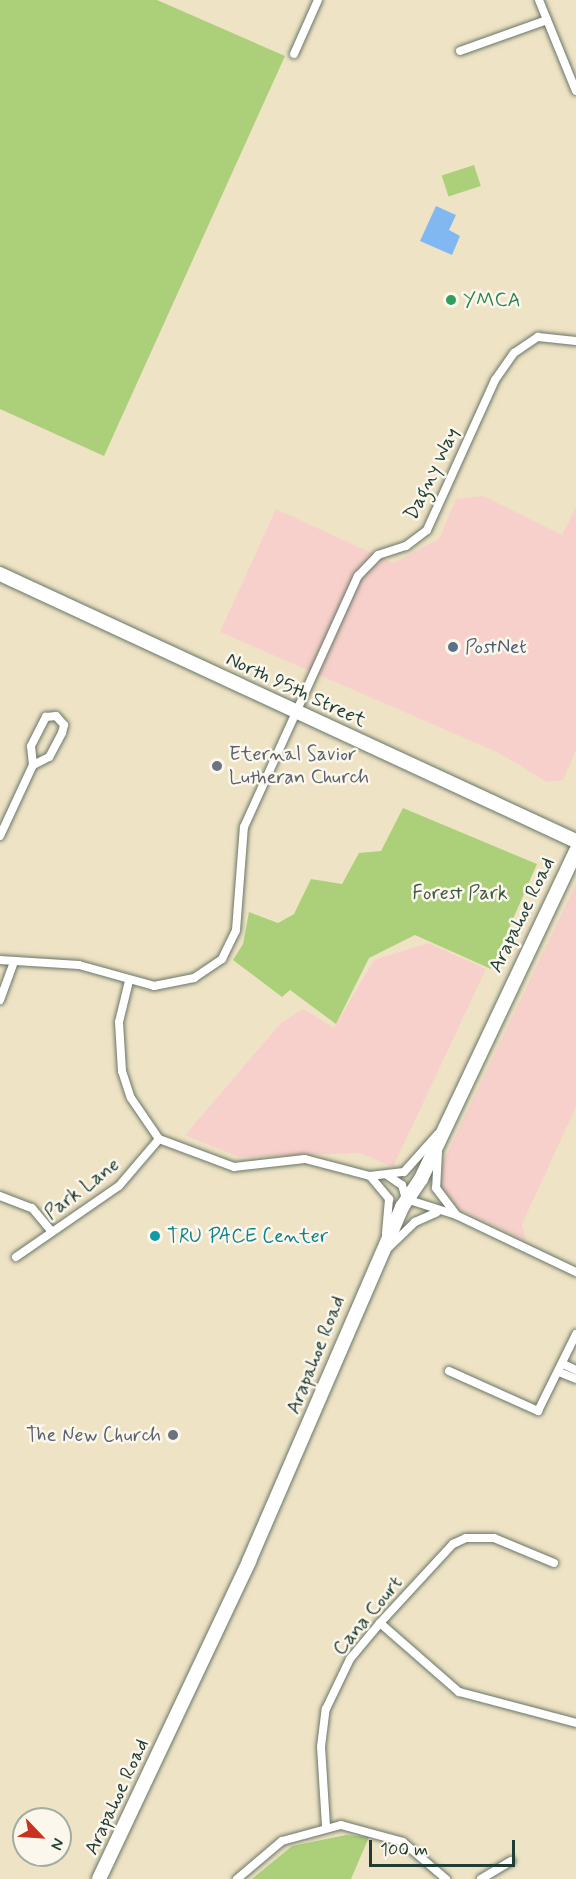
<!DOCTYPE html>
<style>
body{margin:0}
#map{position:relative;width:576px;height:1879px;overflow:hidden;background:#efe3c5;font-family:Mynerve,sans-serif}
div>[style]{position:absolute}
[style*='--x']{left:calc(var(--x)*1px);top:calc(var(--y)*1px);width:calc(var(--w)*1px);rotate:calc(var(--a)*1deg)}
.built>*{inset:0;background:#f7d0cb}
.green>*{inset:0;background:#acd07a;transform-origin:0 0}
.water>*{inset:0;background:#82b8f1}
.roads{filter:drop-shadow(0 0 2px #687767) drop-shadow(0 0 2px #687767)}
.street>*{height:8px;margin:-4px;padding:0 4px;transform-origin:4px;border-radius:4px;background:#fff}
.primary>*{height:14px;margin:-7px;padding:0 7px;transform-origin:7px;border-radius:7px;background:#fff}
.dots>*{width:16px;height:16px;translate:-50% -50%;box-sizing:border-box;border:3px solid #fbf7ec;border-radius:50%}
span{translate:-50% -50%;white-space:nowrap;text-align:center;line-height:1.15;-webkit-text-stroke:5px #fbf7ec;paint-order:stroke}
.leisure-label{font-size:20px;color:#27864d}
.left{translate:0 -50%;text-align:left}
.street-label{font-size:20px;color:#1f3d34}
.service-label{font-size:20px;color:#4e5e75}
.worship-label{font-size:20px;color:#5b616d}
.right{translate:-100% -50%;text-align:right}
.park-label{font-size:20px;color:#3b5a42}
.culture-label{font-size:20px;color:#0d838f}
.north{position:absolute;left:12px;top:1807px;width:60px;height:60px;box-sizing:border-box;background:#fbf7ec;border:2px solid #a3ada2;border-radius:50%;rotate:115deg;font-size:16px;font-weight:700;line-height:24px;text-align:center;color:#1f3d34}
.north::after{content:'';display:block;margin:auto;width:21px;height:27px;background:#c8321e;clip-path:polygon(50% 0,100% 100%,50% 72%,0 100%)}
.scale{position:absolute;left:369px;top:1840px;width:146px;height:27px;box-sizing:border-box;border:3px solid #1f3d34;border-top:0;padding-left:8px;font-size:18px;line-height:21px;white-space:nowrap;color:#1f3d34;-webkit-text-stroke:4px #fbf7ec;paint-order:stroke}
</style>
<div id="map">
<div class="built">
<i style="clip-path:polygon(483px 496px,562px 535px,576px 507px,576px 750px,563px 780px,547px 782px,499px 753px,220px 632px,276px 509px,393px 563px,439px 539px,456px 499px)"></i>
<i style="clip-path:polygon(576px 884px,576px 1107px,522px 1224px,526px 1241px,449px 1204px,440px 1191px,441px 1166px)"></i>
<i style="clip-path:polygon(428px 943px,486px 969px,393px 1167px,360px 1153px,239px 1157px,185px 1135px,280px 1024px,303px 1009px,334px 1028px,374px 960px)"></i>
</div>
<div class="green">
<i style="clip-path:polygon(0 0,157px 0,285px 56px,104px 456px,0 409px)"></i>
<i style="left:474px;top:165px;width:22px;height:34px;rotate:72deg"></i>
<i style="clip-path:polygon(403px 808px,537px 864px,491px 969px,415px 935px,369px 958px,336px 1024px,290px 990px,282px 997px,233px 960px,243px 944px,249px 912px,278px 923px,294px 914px,311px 879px,342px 884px,359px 853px,381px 851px)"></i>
<i style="clip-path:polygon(346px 1835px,369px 1837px,351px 1879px,252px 1879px,292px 1846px)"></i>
</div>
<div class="water">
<i style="clip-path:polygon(436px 206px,456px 215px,449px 230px,460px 236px,452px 255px,420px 241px)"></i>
</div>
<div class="roads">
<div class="street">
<i style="--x:539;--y:0;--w:98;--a:67.9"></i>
<i style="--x:460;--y:51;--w:92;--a:-19.6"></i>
<i style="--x:294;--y:54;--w:59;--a:-66"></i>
<i style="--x:56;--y:716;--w:12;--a:48"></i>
<i style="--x:64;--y:725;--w:8;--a:104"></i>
<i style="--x:62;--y:733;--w:27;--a:118"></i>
<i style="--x:49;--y:757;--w:18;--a:153"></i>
<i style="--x:33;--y:765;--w:19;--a:-96"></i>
<i style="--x:31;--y:746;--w:33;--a:-63"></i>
<i style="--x:46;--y:717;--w:10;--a:-6"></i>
<i style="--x:0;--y:836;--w:78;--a:-65.1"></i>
<i style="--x:0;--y:960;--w:79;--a:3.6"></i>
<i style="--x:79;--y:965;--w:78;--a:15.6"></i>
<i style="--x:154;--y:986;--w:41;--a:-11.3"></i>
<i style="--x:194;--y:978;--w:34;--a:-34"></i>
<i style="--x:222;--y:959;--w:32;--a:-64"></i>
<i style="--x:236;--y:930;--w:103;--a:-85.6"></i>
<i style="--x:244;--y:827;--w:276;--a:-65.6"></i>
<i style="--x:358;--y:576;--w:29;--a:-46"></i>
<i style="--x:378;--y:555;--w:29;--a:-18"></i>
<i style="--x:406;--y:546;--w:26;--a:-37"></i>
<i style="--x:427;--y:530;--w:165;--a:-65.6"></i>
<i style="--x:495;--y:380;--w:33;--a:-55"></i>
<i style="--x:514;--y:353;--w:29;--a:-34"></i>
<i style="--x:538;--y:337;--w:38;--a:6"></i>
<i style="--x:129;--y:981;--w:42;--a:103.7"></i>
<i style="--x:119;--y:1022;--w:49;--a:86.5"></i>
<i style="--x:122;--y:1071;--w:28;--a:72"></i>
<i style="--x:131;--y:1098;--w:50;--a:55.7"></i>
<i style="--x:159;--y:1139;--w:80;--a:20.5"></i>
<i style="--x:234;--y:1167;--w:71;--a:-6.4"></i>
<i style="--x:305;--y:1159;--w:67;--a:14.7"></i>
<i style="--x:370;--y:1176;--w:30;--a:50"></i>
<i style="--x:389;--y:1199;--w:35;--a:95"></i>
<i style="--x:0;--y:1000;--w:40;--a:-69.8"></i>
<i style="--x:438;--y:1152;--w:36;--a:93"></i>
<i style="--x:436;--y:1188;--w:34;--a:53"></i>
<i style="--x:456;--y:1215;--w:133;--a:25.4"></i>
<i style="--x:387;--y:1175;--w:18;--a:34"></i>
<i style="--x:402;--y:1185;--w:15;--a:74"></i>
<i style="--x:406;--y:1199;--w:52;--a:17.7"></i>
<i style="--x:370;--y:1176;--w:34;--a:-7"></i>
<i style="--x:404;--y:1172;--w:51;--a:-48.2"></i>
<i style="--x:0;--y:1196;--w:34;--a:21"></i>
<i style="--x:32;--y:1208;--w:31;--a:50"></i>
<i style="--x:384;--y:1252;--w:43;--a:-44.1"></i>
<i style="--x:415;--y:1222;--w:24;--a:-24"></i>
<i style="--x:16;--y:1257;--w:125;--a:-34.6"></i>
<i style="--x:119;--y:1186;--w:62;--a:-49.6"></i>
<i style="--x:563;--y:1364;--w:14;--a:25"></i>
<i style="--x:449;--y:1371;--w:98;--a:24.2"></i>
<i style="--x:538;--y:1411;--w:86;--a:-63.7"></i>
<i style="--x:559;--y:1372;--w:18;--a:22"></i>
<i style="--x:380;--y:1623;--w:105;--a:41.1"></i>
<i style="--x:459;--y:1692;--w:121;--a:14.8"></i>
<i style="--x:326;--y:1826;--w:79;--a:-93.6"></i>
<i style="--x:321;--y:1747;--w:38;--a:-83"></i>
<i style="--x:326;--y:1709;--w:55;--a:-64.4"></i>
<i style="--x:350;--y:1659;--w:47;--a:-50.2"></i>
<i style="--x:380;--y:1623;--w:108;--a:-47.3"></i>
<i style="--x:453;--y:1544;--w:14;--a:-25"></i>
<i style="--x:466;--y:1538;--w:28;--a:0"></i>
<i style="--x:494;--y:1538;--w:65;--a:22.6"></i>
<i style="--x:237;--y:1879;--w:59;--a:-40.2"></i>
<i style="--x:282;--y:1841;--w:61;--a:-15.2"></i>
<i style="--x:341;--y:1825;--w:64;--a:15.3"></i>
<i style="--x:403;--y:1842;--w:57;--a:40.7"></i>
<i style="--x:481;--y:1879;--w:35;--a:-31"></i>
</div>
<div class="primary">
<i style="--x:0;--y:574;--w:635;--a:24.87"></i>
<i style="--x:99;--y:1879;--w:352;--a:-64.7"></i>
<i style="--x:249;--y:1561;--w:386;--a:-66.6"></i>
<i style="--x:402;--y:1207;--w:34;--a:-56"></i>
<i style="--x:421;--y:1179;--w:363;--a:-64.7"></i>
</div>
</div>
<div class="dots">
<i style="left:451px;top:300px;background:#2e9e5b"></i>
<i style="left:453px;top:647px;background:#5c6f8a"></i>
<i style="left:217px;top:766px;background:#6b7280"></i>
<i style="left:155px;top:1236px;background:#0f9aa8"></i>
<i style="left:173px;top:1435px;background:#6b7280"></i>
</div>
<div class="leisure-label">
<span class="left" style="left:463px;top:300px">YMCA</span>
</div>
<div class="street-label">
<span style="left:432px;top:474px;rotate:-64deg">Dagny Way</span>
<span style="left:296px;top:690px;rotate:25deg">North 95th Street</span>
<span style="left:522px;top:915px;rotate:-64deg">Arapahoe Road</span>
<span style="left:82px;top:1189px;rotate:-37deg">Park Lane</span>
<span style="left:316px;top:1355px;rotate:-68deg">Arapahoe Road</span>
<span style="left:368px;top:1616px;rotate:-50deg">Cana Court</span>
<span style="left:117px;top:1797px;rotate:-65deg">Arapahoe Road</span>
</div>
<div class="service-label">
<span class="left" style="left:465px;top:647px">PostNet</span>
</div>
<div class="worship-label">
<span class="left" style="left:229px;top:766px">Eternal Savior<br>Lutheran Church</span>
<span class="right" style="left:161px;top:1435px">The New Church</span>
</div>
<div class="park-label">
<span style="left:460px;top:893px">Forest Park</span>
</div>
<div class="culture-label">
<span class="left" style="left:167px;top:1236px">TRU PACE Center</span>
</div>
<div class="north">N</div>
<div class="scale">100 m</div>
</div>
